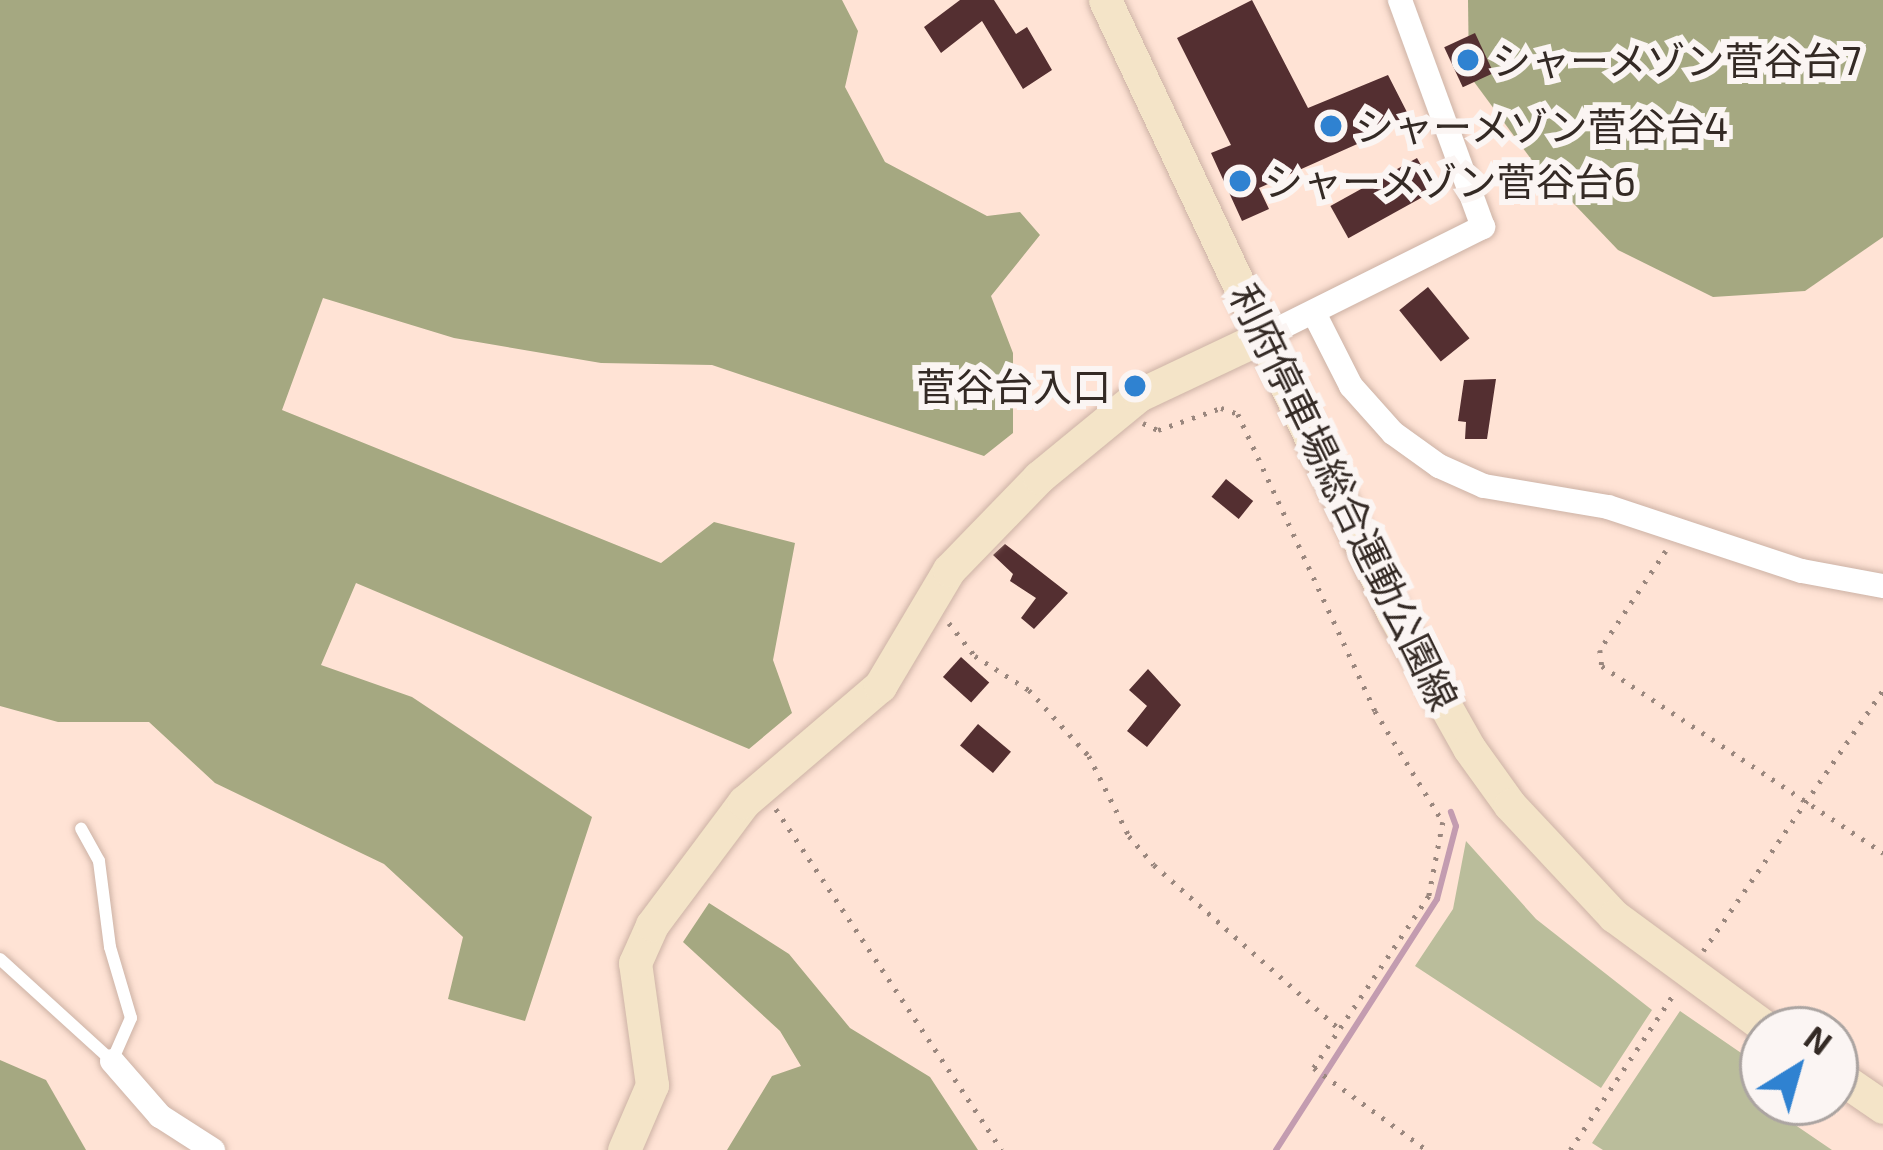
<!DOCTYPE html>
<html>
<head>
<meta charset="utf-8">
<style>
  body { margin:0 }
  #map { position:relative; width:1883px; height:1150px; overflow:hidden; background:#ffe3d5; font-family:"Exo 2","Noto Sans JP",sans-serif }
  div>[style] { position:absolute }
  .green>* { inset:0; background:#babd9b }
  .forest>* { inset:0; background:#a5a881 }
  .stream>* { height:6px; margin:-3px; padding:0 3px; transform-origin:3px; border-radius:3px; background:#c39cb0 }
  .building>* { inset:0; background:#542f31; transform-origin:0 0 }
  .path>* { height:4.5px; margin-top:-2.25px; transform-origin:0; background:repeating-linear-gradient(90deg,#9a877e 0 3px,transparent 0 12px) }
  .roads { filter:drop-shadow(0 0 3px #cdb2a5) drop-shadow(0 0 3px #cdb2a5) }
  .lane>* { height:12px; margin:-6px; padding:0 6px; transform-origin:6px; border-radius:6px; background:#fff }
  .street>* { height:24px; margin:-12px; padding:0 12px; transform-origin:12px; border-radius:12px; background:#fff }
  .secondary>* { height:33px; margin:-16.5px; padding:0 16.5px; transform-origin:16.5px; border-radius:16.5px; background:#f4e4c8 }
  .dots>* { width:33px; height:33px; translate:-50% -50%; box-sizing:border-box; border:6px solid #fbf5f3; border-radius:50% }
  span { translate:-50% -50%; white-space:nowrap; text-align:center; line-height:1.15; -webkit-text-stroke:12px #fbf5f3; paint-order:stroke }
  .poi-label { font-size:39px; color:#342a25 }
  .left { translate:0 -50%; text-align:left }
  .right { translate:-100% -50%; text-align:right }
  .street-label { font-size:39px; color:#342a25 }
  .north { position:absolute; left:1739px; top:1006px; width:120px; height:120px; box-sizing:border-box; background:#fbf5f3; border:3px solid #aba4a1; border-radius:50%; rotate:37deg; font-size:33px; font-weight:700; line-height:48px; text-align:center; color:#342a25 }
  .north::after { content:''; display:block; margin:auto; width:42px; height:54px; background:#2f82d1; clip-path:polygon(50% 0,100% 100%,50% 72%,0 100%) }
</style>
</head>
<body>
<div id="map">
  <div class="green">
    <div style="clip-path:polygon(1466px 841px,1536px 919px,1652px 1010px,1601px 1088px,1415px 966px,1453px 909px)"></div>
    <div style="clip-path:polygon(1680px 1011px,1763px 1068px,1763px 1102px,1779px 1102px,1776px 1112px,1832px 1150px,1603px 1150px,1592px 1143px)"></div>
  </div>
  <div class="forest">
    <div style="clip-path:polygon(0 0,842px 0,858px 31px,845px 87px,885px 162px,987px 216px,1020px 212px,1040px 235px,991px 296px,1013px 353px,1013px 433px,984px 456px,712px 365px,601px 363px,454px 338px,323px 298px,282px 410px,661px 563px,714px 522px,795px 543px,773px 660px,792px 713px,749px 749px,356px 583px,321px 665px,412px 697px,592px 817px,525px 1021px,448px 999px,463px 937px,384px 864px,215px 783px,149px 722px,58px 722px,0 706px)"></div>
    <div style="clip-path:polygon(1468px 0,1883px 0,1883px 237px,1805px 291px,1713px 297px,1618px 250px,1531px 159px,1469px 75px)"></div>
    <div style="clip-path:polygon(709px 903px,789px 954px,850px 1028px,930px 1077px,978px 1150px,727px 1150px,772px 1076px,801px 1066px,780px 1031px,683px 942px)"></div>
    <div style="clip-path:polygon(0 1060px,46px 1080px,86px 1150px,0 1150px)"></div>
  </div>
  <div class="stream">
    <div style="left:1276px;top:1150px;width:298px;rotate:-57.3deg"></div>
    <div style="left:1437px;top:899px;width:75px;rotate:-75.4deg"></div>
    <div style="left:1456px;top:826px;width:15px;rotate:-110deg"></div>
  </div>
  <div class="building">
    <div style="clip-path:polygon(960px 0,994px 0,1016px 34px,1027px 27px,1052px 70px,1023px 89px,982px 21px,941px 53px,924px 27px)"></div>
    <div style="clip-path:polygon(1252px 0,1308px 108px,1388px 75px,1411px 120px,1259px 188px,1269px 209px,1242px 221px,1211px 153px,1231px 145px,1177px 38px)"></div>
    <div style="left:1475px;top:33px;width:44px;height:34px;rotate:65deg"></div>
    <div style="left:1417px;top:158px;width:37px;height:99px;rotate:61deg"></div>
    <div style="left:1428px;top:287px;width:66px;height:37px;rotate:51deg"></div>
    <div style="clip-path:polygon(1496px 379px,1487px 439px,1465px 439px,1466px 422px,1458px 421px,1464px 380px)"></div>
    <div style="left:1226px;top:479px;width:35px;height:23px;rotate:39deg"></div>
    <div style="clip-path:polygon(1005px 544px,1068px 593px,1034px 629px,1021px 618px,1036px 598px,1010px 581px,1013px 574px,993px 555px)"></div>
    <div style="left:961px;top:657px;width:38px;height:27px;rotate:42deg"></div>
    <div style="clip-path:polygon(1148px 669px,1181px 705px,1147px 747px,1127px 731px,1147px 706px,1129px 690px)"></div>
    <div style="left:978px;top:724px;width:43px;height:28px;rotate:40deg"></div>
  </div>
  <div class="path">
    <div style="left:1143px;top:423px;width:17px;rotate:25deg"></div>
    <div style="left:1158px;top:430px;width:67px;rotate:-19.2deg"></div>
    <div style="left:1221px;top:408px;width:18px;rotate:19deg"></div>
    <div style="left:1238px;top:414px;width:327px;rotate:65.2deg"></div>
    <div style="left:1375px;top:711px;width:130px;rotate:58.5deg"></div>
    <div style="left:1443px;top:822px;width:75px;rotate:100.7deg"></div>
    <div style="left:1429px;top:896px;width:207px;rotate:123.8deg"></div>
    <div style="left:1314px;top:1068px;width:140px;rotate:36deg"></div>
    <div style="left:1666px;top:551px;width:119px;rotate:123.7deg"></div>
    <div style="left:1600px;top:650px;width:16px;rotate:83deg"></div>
    <div style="left:1602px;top:666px;width:338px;rotate:33.6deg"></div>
    <div style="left:949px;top:623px;width:42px;rotate:51.8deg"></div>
    <div style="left:975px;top:656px;width:64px;rotate:32.2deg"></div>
    <div style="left:1029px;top:690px;width:89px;rotate:47.7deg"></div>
    <div style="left:1089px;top:756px;width:89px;rotate:63.4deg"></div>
    <div style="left:1129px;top:836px;width:38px;rotate:49deg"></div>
    <div style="left:1154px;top:865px;width:246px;rotate:41.5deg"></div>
    <div style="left:776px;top:809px;width:409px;rotate:56.5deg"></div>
    <div style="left:1703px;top:951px;width:317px;rotate:-55.4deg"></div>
    <div style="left:1570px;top:1150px;width:186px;rotate:-56.4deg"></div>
  </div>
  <div class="roads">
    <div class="lane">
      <div style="left:0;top:959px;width:151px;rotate:42.3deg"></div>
      <div style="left:112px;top:1061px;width:47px;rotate:-66.2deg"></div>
      <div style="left:131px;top:1018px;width:74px;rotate:-106.5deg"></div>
      <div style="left:110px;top:947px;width:87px;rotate:-97.3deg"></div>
      <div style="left:99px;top:861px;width:37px;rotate:-119deg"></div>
    </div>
    <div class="street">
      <div style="left:1314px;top:313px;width:82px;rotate:63.1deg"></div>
      <div style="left:1351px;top:386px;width:63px;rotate:48.2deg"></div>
      <div style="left:1393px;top:433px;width:57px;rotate:35.7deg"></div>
      <div style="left:1439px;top:466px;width:49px;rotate:24deg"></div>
      <div style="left:1484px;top:486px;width:126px;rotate:9.6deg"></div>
      <div style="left:1608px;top:507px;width:204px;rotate:18.3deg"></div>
      <div style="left:1802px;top:571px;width:82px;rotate:10.5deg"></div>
      <div style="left:1264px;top:336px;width:245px;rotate:-26.5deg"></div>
      <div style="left:1483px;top:227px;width:242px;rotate:-110.1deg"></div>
      <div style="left:112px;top:1061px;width:73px;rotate:48.9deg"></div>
      <div style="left:160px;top:1116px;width:63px;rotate:32.7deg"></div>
    </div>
    <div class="secondary">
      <div style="left:1105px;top:0;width:677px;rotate:64.83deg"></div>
      <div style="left:1393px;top:613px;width:155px;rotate:60.6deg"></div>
      <div style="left:1469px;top:748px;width:70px;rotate:54.3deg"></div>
      <div style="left:1510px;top:805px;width:152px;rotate:46.9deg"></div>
      <div style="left:1614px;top:916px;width:192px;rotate:36.3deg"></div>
      <div style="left:1835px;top:1074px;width:58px;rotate:34.5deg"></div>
      <div style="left:624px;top:1150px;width:71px;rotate:-66.7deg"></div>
      <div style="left:652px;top:1085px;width:123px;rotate:-97.9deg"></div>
      <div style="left:635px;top:963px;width:42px;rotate:-65.9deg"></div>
      <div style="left:652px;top:925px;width:154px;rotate:-53.2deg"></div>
      <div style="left:744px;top:802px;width:179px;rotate:-40.5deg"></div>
      <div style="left:880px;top:686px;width:135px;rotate:-59.3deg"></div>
      <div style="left:949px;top:570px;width:129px;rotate:-45.9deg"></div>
      <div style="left:1039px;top:477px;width:129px;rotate:-39.4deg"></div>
      <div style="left:1139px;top:395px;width:138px;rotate:-25.3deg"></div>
    </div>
  </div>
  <div class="dots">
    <div style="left:1468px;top:60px;background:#2f82d1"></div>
    <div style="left:1331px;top:126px;background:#2f82d1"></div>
    <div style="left:1240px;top:181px;background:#2f82d1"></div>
    <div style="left:1135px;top:386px;background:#2f82d1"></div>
  </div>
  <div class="poi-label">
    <span class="left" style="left:1492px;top:60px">シャーメゾン菅谷台7</span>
    <span class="left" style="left:1355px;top:126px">シャーメゾン菅谷台4</span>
    <span class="left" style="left:1264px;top:181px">シャーメゾン菅谷台6</span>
    <span class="right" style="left:1111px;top:386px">菅谷台入口</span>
  </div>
  <div class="street-label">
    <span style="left:1344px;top:497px;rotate:64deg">利府停車場総合運動公園線</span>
  </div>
  <div class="north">N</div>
</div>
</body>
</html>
